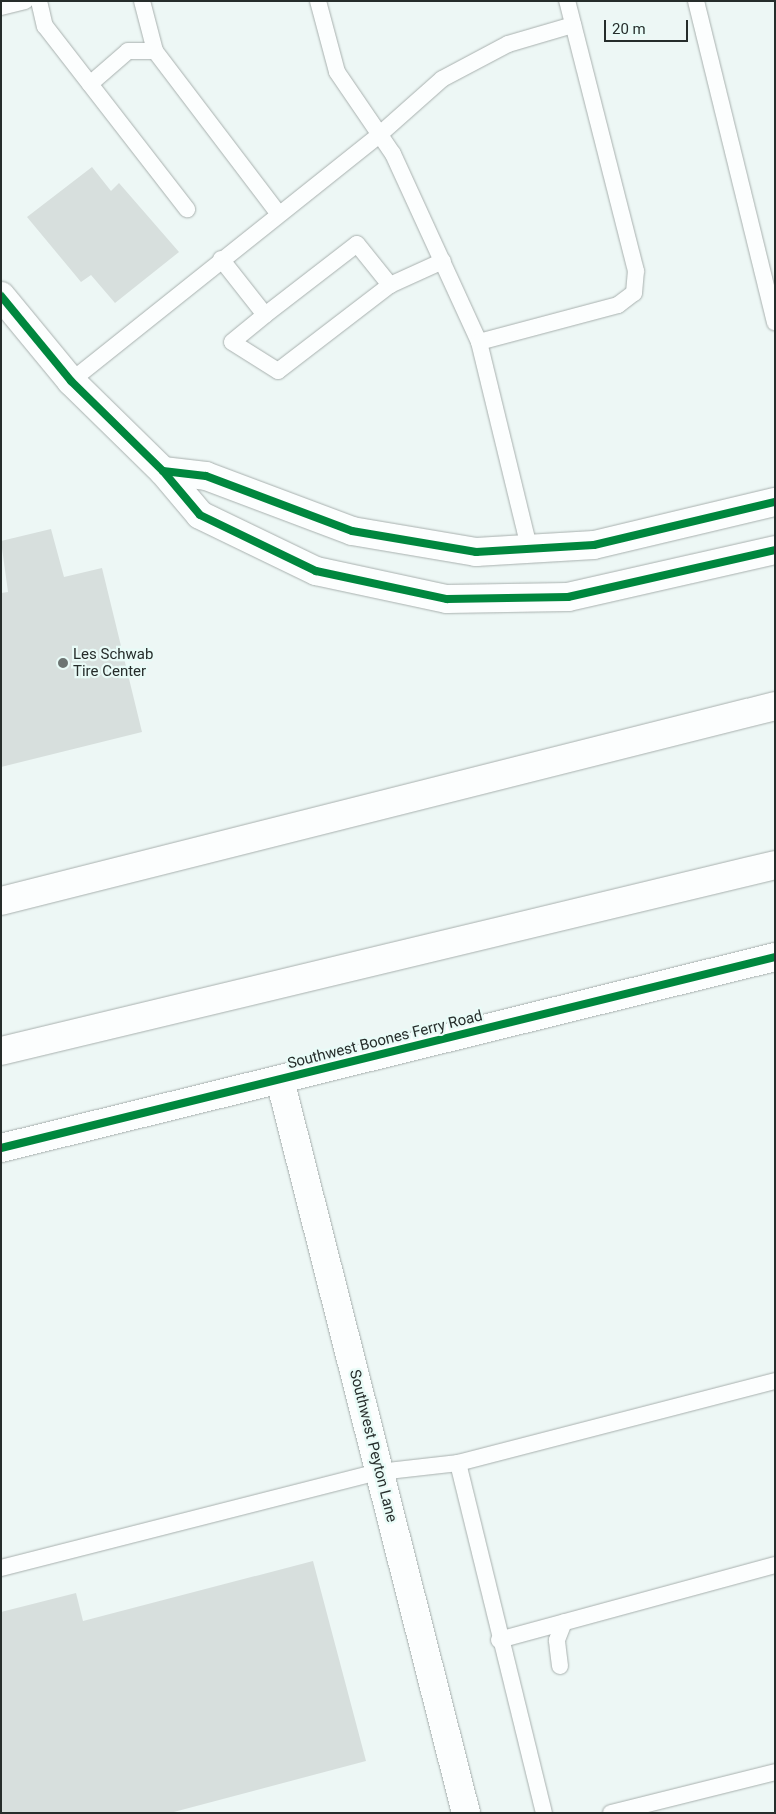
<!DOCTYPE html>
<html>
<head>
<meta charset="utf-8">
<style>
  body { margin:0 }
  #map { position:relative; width:776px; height:1814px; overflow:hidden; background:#edf7f5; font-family:Roboto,sans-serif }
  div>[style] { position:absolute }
  .building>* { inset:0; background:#d7dfdd }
  .roads { filter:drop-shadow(0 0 1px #a8b0ae) drop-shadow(0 0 1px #a8b0ae) }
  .lane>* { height:16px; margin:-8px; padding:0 8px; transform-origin:8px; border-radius:8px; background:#fcfefe }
  .street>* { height:28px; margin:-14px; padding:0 14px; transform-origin:14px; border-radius:14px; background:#fcfefe }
  .secondary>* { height:28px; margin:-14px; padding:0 14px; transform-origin:14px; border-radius:14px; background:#fcfefe }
  .highway>* { height:28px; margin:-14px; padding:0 14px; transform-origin:14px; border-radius:14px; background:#fcfefe }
  .cycleway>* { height:8px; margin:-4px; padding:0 4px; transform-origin:4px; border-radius:4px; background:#00873e }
  .dots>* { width:14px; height:14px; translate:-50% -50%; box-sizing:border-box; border:2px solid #e9fbf7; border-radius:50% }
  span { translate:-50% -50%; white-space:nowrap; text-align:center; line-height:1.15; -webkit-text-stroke:4.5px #e9fbf7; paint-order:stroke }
  .poi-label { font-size:15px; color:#262d2b }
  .left { translate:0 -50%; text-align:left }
  .street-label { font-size:15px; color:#262d2b }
  .frame { position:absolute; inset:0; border:2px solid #262d2b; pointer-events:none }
  .scale { position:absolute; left:604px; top:20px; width:84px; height:22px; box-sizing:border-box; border:2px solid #262d2b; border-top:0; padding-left:6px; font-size:15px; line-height:18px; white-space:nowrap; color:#262d2b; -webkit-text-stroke:4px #e9fbf7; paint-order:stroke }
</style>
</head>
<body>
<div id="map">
  <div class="building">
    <div style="clip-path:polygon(92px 167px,111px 191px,119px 183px,179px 252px,115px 303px,91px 275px,81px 282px,27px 217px)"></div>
    <div style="clip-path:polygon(51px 529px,64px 577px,102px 568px,142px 732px,1px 767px,1px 593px,8px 592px,1px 541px)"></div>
    <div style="clip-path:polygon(313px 1561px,366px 1761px,170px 1813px,1px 1813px,1px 1612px,76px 1593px,83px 1621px)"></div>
  </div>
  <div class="roads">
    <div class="lane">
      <div style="left:39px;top:1px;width:26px;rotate:77deg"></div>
      <div style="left:45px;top:26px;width:232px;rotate:52.2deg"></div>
      <div style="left:142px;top:1px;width:52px;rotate:75.4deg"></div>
      <div style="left:155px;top:51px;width:203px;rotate:52.8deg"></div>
      <div style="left:318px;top:1px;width:73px;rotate:75deg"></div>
      <div style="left:337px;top:72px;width:99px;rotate:55.7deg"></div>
      <div style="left:393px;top:154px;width:207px;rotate:65.4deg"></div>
      <div style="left:479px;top:342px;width:215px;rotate:76.3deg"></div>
      <div style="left:696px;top:1px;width:331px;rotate:76.2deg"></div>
      <div style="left:1px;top:7px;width:25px;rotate:-14deg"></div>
      <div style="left:90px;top:84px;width:50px;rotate:-41deg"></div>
      <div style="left:128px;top:51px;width:27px"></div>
      <div style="left:221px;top:259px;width:71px;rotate:51.8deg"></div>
      <div style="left:265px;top:315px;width:116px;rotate:-37.7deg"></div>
      <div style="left:357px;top:244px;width:53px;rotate:51.2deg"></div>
      <div style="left:390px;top:285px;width:141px;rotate:142.5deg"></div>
      <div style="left:278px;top:371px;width:54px;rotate:-147.8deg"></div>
      <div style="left:232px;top:342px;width:43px;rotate:-39.3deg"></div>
      <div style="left:390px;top:285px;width:58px;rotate:-24.4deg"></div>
      <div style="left:479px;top:342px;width:144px;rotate:-14.9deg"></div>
      <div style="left:618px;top:305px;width:20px;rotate:-37deg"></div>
      <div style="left:634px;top:293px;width:22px;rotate:-85deg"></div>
      <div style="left:636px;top:271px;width:279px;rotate:-104.3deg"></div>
      <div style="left:71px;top:381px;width:394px;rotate:-38.6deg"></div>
      <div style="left:379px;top:135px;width:84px;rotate:-41.6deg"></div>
      <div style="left:442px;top:79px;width:75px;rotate:-27.9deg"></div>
      <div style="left:508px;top:44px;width:68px;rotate:-16.3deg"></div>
      <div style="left:458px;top:1463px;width:360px;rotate:76.2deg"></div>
      <div style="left:1px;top:1568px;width:390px;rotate:-14.3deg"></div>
      <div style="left:379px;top:1472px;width:80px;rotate:-6.5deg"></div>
      <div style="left:458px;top:1463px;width:327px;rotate:-14.5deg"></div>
      <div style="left:499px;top:1640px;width:286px;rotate:-15.2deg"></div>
      <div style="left:560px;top:1666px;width:26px;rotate:-97deg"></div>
      <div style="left:557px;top:1640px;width:19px;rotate:-69deg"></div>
      <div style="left:611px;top:1813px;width:169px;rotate:-14deg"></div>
    </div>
    <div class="street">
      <div style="left:280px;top:1080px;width:756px;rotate:75.76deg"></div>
    </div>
    <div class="secondary">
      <div style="left:1px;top:296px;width:110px;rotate:50.5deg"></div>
      <div style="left:71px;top:381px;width:129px;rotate:44.4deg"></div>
      <div style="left:163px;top:471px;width:57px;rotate:49.9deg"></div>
      <div style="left:200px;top:515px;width:129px;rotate:25.8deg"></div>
      <div style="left:316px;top:571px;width:134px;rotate:12.1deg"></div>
      <div style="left:447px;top:599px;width:121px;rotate:-0.9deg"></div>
      <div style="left:568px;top:597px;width:212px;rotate:-12.8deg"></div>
      <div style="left:163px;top:471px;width:43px;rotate:6.6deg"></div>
      <div style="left:206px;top:476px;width:156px;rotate:20.6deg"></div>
      <div style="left:352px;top:531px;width:126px;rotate:9.6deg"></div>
      <div style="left:476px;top:552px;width:118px;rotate:-3.4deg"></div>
      <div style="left:594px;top:545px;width:186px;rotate:-13.4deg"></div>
      <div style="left:1px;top:1148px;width:797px;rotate:-13.86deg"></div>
    </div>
    <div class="highway">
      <div style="left:1px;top:901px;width:798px;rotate:-14.14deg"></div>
      <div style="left:1px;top:1051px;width:796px;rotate:-13.51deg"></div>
    </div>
  </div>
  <div class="cycleway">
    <div style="left:1px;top:296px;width:110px;rotate:50.5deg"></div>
    <div style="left:71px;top:381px;width:129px;rotate:44.4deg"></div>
    <div style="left:163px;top:471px;width:57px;rotate:49.9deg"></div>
    <div style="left:200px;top:515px;width:129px;rotate:25.8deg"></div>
    <div style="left:316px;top:571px;width:134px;rotate:12.1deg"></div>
    <div style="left:447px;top:599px;width:121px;rotate:-0.9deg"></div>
    <div style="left:568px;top:597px;width:212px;rotate:-12.8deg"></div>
    <div style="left:163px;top:471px;width:43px;rotate:6.6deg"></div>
    <div style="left:206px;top:476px;width:156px;rotate:20.6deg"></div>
    <div style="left:352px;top:531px;width:126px;rotate:9.6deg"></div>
    <div style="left:476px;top:552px;width:118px;rotate:-3.4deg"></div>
    <div style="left:594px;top:545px;width:186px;rotate:-13.4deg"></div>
    <div style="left:1px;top:1148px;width:797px;rotate:-13.86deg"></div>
  </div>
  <div class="dots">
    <div style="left:63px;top:663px;background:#6c7472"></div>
  </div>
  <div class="poi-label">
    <span class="left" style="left:73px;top:663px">Les Schwab<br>Tire Center</span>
  </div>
  <div class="street-label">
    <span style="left:385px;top:1040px;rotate:-14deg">Southwest Boones Ferry Road</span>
    <span style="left:373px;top:1446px;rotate:76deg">Southwest Peyton Lane</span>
  </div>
  <div class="frame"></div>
  <div class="scale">20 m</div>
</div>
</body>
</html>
